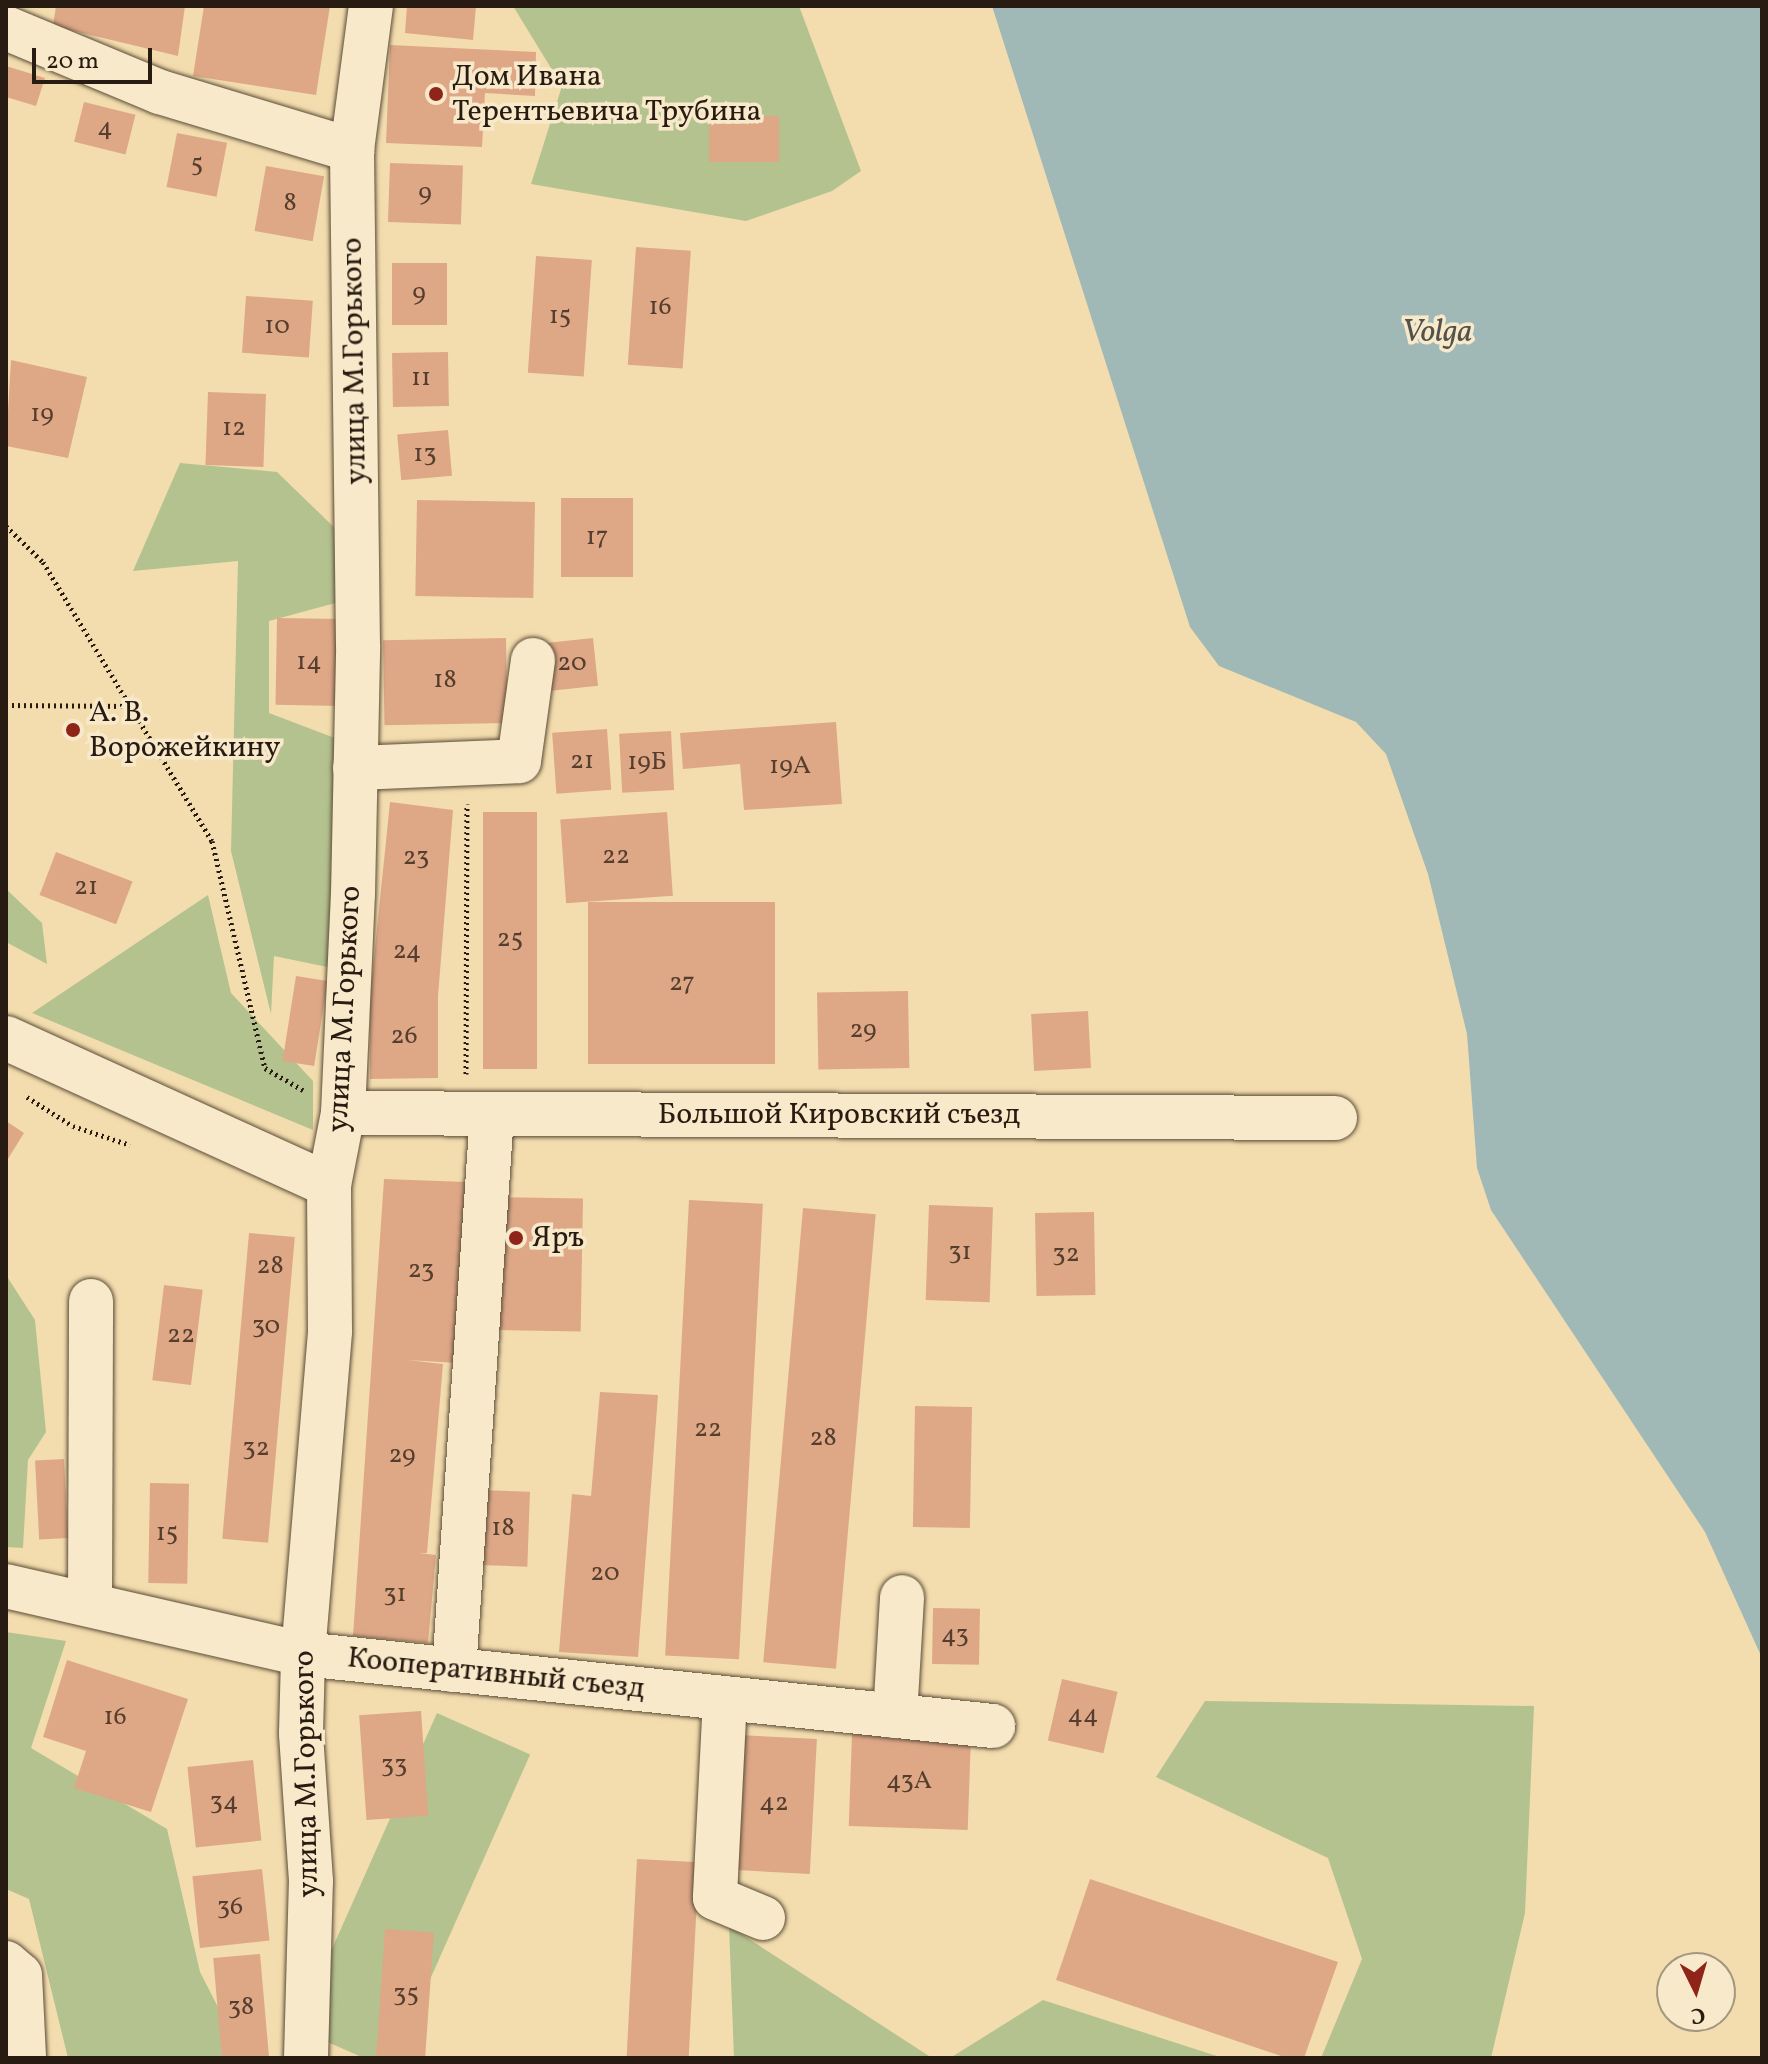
<!DOCTYPE html>
<html>
<head>
<meta charset="utf-8">
<style>
  body { margin:0 }
  #map { position:relative; width:1768px; height:2064px; overflow:hidden; background:#f3ddae; font-family:Vollkorn,serif }
  div>[style] { position:absolute }
  .green>* { inset:0; background:#b4c28f; transform-origin:0 0 }
  .water>* { inset:0; background:#a1b9b6 }
  .building>* { inset:0; background:#dea887; transform-origin:0 0 }
  .path>* { height:5px; margin-top:-2.5px; transform-origin:0; background:repeating-linear-gradient(90deg,#281b11 0 2px,transparent 0 6px) }
  .roads { filter:drop-shadow(0 0 2px #5b4c38) drop-shadow(0 0 2px #5b4c38) }
  .minor>* { height:44px; margin:-22px; padding:0 22px; transform-origin:22px; border-radius:22px; background:#f7e9ca }
  .dots>* { width:22px; height:22px; translate:-50% -50%; box-sizing:border-box; border:4px solid #f7e9ca; border-radius:50% }
  span { translate:-50% -50%; white-space:nowrap; text-align:center; line-height:1.15; -webkit-text-stroke:7px #f7e9ca; paint-order:stroke }
  .number-label { font-size:26px; color:#563e2e }
  .number-label span { -webkit-text-stroke-width:0 }
  .poi-label { font-size:30px; color:#281b11 }
  .left { translate:0 -50%; text-align:left }
  .street-label { font-size:30px; color:#281b11 }
  .water-label { font-size:32px; color:#52524b; font-style:italic }
  .frame { position:absolute; inset:0; border:8px solid #281b11; pointer-events:none }
  .north { position:absolute; left:1656px; top:1952px; width:80px; height:80px; box-sizing:border-box; background:#f7e9ca; border:2px solid #a49780; border-radius:50%; rotate:175deg; font-size:22px; font-weight:700; line-height:32px; text-align:center; color:#281b11 }
  .north::after { content:''; display:block; margin:auto; width:28px; height:36px; background:#8f2418; clip-path:polygon(50% 0,100% 100%,50% 72%,0 100%) }
  .scale { position:absolute; left:32px; top:48px; width:120px; height:36px; box-sizing:border-box; border:4px solid #281b11; border-top:0; padding-left:10px; font-size:24px; line-height:28px; white-space:nowrap; color:#281b11; -webkit-text-stroke:6px #f7e9ca; paint-order:stroke }
</style>
</head>
<body>
<div id="map">
  <div class="green">
    <div style="clip-path:polygon(513px 6px,799px 6px,861px 171px,832px 191px,746px 221px,531px 184px,562px 86px)"></div>
    <div style="clip-path:polygon(180px 463px,277px 472px,341px 534px,339px 602px,269px 621px,269px 713px,340px 740px,337px 969px,274px 956px,271px 1014px,231px 851px,238px 561px,133px 571px)"></div>
    <div style="clip-path:polygon(6px 889px,42px 923px,47px 964px,6px 942px)"></div>
    <div style="clip-path:polygon(208px 895px,231px 993px,313px 1081px,313px 1130px,32px 1013px)"></div>
    <div style="clip-path:polygon(6px 1275px,35px 1320px,46px 1432px,28px 1460px,23px 1548px,6px 1547px)"></div>
    <div style="clip-path:polygon(6px 1632px,66px 1641px,31px 1748px,167px 1829px,200px 1972px,244px 2058px,68px 2058px,29px 1899px,6px 1889px)"></div>
    <div style="clip-path:polygon(1205px 1701px,1534px 1706px,1525px 1913px,1491px 2058px,1321px 2058px,1362px 1959px,1328px 1858px,1156px 1777px)"></div>
    <div style="left:437px;top:1713px;width:102px;height:345px;rotate:24deg"></div>
    <div style="clip-path:polygon(729px 1926px,932px 2058px,734px 2058px)"></div>
    <div style="clip-path:polygon(1043px 2000px,1223px 2058px,950px 2058px)"></div>
  </div>
  <div class="water">
    <div style="clip-path:polygon(992px 6px,1762px 6px,1762px 1658px,1705px 1532px,1491px 1210px,1477px 1168px,1467px 1034px,1428px 874px,1386px 754px,1356px 722px,1219px 666px,1190px 627px)"></div>
  </div>
  <div class="building">
    <div style="clip-path:polygon(56px 6px,185px 6px,178px 56px,53px 26px)"></div>
    <div style="clip-path:polygon(204px 6px,330px 6px,316px 95px,193px 76px)"></div>
    <div style="clip-path:polygon(407px 6px,476px 6px,473px 40px,405px 33px)"></div>
    <div style="clip-path:polygon(390px 45px,536px 52px,535px 96px,485px 93px,482px 147px,386px 143px)"></div>
    <div style="clip-path:polygon(6px 66px,45px 78px,36px 106px,6px 97px)"></div>
    <div style="left:84px;top:102px;width:53px;height:41px;rotate:14deg"></div>
    <div style="left:709px;top:116px;width:70px;height:46px"></div>
    <div style="left:177px;top:133px;width:51px;height:55px;rotate:11deg"></div>
    <div style="left:390px;top:163px;width:73px;height:59px;rotate:2deg"></div>
    <div style="left:266px;top:166px;width:59px;height:66px;rotate:10deg"></div>
    <div style="left:636px;top:247px;width:55px;height:118px;rotate:4deg"></div>
    <div style="left:536px;top:256px;width:56px;height:117px;rotate:4deg"></div>
    <div style="left:392px;top:263px;width:55px;height:62px"></div>
    <div style="left:246px;top:296px;width:67px;height:57px;rotate:4deg"></div>
    <div style="left:448px;top:352px;width:54px;height:56px;rotate:89deg"></div>
    <div style="clip-path:polygon(11px 360px,87px 377px,68px 458px,6px 446px)"></div>
    <div style="left:208px;top:392px;width:58px;height:73px;rotate:2deg"></div>
    <div style="left:448px;top:430px;width:46px;height:51px;rotate:85deg"></div>
    <div style="left:561px;top:498px;width:72px;height:79px"></div>
    <div style="left:417px;top:500px;width:118px;height:96px;rotate:1deg"></div>
    <div style="left:341px;top:619px;width:87px;height:64px;rotate:91deg"></div>
    <div style="left:506px;top:638px;width:85px;height:123px;rotate:89deg"></div>
    <div style="left:593px;top:638px;width:48px;height:47px;rotate:84deg"></div>
    <div style="clip-path:polygon(836px 722px,842px 804px,744px 810px,740px 764px,683px 769px,680px 733px)"></div>
    <div style="left:607px;top:729px;width:61px;height:55px;rotate:86deg"></div>
    <div style="left:671px;top:731px;width:59px;height:52px;rotate:87deg"></div>
    <div style="clip-path:polygon(390px 802px,453px 810px,438px 996px,438px 1078px,370px 1079px,370px 997px)"></div>
    <div style="left:483px;top:812px;width:54px;height:257px"></div>
    <div style="left:667px;top:812px;width:84px;height:107px;rotate:86deg"></div>
    <div style="left:56px;top:852px;width:82px;height:46px;rotate:21deg"></div>
    <div style="left:775px;top:902px;width:162px;height:187px;rotate:90deg"></div>
    <div style="left:296px;top:976px;width:32px;height:86px;rotate:9deg"></div>
    <div style="left:908px;top:991px;width:77px;height:91px;rotate:89deg"></div>
    <div style="left:1088px;top:1011px;width:57px;height:57px;rotate:87deg"></div>
    <div style="clip-path:polygon(6px 1121px,24px 1133px,6px 1162px)"></div>
    <div style="clip-path:polygon(384px 1179px,466px 1182px,458px 1363px,407px 1360px,443px 1364px,427px 1553px,419px 1553px,436px 1555px,428px 1643px,353px 1636px)"></div>
    <div style="left:499px;top:1197px;width:84px;height:133px;rotate:1deg"></div>
    <div style="left:689px;top:1200px;width:74px;height:456px;rotate:3deg"></div>
    <div style="left:929px;top:1205px;width:64px;height:95px;rotate:2deg"></div>
    <div style="left:803px;top:1208px;width:73px;height:456px;rotate:5deg"></div>
    <div style="left:1094px;top:1212px;width:83px;height:59px;rotate:89deg"></div>
    <div style="left:249px;top:1233px;width:46px;height:307px;rotate:5deg"></div>
    <div style="left:164px;top:1285px;width:39px;height:96px;rotate:7deg"></div>
    <div style="clip-path:polygon(600px 1392px,658px 1395px,638px 1657px,559px 1652px,572px 1494px,591px 1496px)"></div>
    <div style="left:915px;top:1406px;width:57px;height:121px;rotate:1deg"></div>
    <div style="left:64px;top:1459px;width:79px;height:29px;rotate:87deg"></div>
    <div style="left:150px;top:1483px;width:39px;height:100px;rotate:1deg"></div>
    <div style="left:480px;top:1490px;width:50px;height:75px;rotate:2deg"></div>
    <div style="left:933px;top:1608px;width:47px;height:56px;rotate:1deg"></div>
    <div style="clip-path:polygon(67px 1660px,188px 1699px,151px 1812px,74px 1788px,86px 1751px,43px 1737px)"></div>
    <div style="left:1062px;top:1679px;width:57px;height:63px;rotate:13deg"></div>
    <div style="left:421px;top:1711px;width:105px;height:62px;rotate:86deg"></div>
    <div style="left:852px;top:1733px;width:119px;height:93px;rotate:2deg"></div>
    <div style="left:739px;top:1735px;width:78px;height:135px;rotate:3deg"></div>
    <div style="left:253px;top:1760px;width:81px;height:66px;rotate:84deg"></div>
    <div style="left:637px;top:1859px;width:62px;height:199px;rotate:3deg"></div>
    <div style="left:262px;top:1869px;width:72px;height:70px;rotate:84deg"></div>
    <div style="clip-path:polygon(1090px 1879px,1338px 1962px,1304px 2058px,1287px 2058px,1056px 1980px)"></div>
    <div style="left:385px;top:1929px;width:49px;height:129px;rotate:4deg"></div>
    <div style="left:260px;top:1954px;width:104px;height:47px;rotate:85deg"></div>
  </div>
  <div class="path">
    <div style="left:6px;top:526px;width:52px;rotate:44.2deg"></div>
    <div style="left:43px;top:562px;width:326px;rotate:58.8deg"></div>
    <div style="left:212px;top:841px;width:233px;rotate:76.9deg"></div>
    <div style="left:265px;top:1068px;width:44px;rotate:30.1deg"></div>
    <div style="left:6px;top:705px;width:125px;rotate:0.5deg"></div>
    <div style="left:466px;top:1074px;width:270px;rotate:-89.8deg"></div>
    <div style="left:27px;top:1097px;width:54px;rotate:32.2deg"></div>
    <div style="left:73px;top:1126px;width:60px;rotate:18.4deg"></div>
  </div>
  <div class="roads">
    <div class="minor">
      <div style="left:6px;top:28px;width:167px;rotate:22.6deg"></div>
      <div style="left:160px;top:92px;width:201px;rotate:16.8deg"></div>
      <div style="left:355px;top:768px;width:164px;rotate:-2.4deg"></div>
      <div style="left:519px;top:761px;width:102px;rotate:-82.1deg"></div>
      <div style="left:6px;top:1038px;width:355px;rotate:24.5deg"></div>
      <div style="left:343px;top:1113px;width:992px;rotate:0.29deg"></div>
      <div style="left:6px;top:1586px;width:305px;rotate:12.9deg"></div>
      <div style="left:303px;top:1654px;width:694px;rotate:5.96deg"></div>
      <div style="left:90px;top:1604px;width:303px;rotate:-89.8deg"></div>
      <div style="left:454px;top:1670px;width:557px;rotate:-86.09deg"></div>
      <div style="left:725px;top:1698px;width:200px;rotate:92.9deg"></div>
      <div style="left:715px;top:1898px;width:52px;rotate:22.6deg"></div>
      <div style="left:895px;top:1716px;width:119px;rotate:-86.6deg"></div>
      <div style="left:6px;top:1963px;width:18px;rotate:41deg"></div>
      <div style="left:20px;top:1975px;width:83px;rotate:87.2deg"></div>
      <div style="left:306px;top:2058px;width:177px;rotate:-88.4deg"></div>
      <div style="left:311px;top:1881px;width:148px;rotate:-93.9deg"></div>
      <div style="left:301px;top:1733px;width:79px;rotate:-88.5deg"></div>
      <div style="left:303px;top:1654px;width:324px;rotate:-85.2deg"></div>
      <div style="left:330px;top:1331px;width:146px;rotate:-90.4deg"></div>
      <div style="left:329px;top:1185px;width:73px;rotate:-79deg"></div>
      <div style="left:343px;top:1113px;width:219px;rotate:-87.4deg"></div>
      <div style="left:353px;top:894px;width:249px;rotate:-88.8deg"></div>
      <div style="left:358px;top:645px;width:495px;rotate:-90.7deg"></div>
      <div style="left:352px;top:150px;width:145px;rotate:-82.5deg"></div>
    </div>
  </div>
  <div class="dots">
    <div style="left:436px;top:94px;background:#8f2418"></div>
    <div style="left:73px;top:730px;background:#8f2418"></div>
    <div style="left:516px;top:1238px;background:#8f2418"></div>
  </div>
  <div class="number-label">
    <span style="left:105px;top:129px">4</span>
    <span style="left:197px;top:165px">5</span>
    <span style="left:425px;top:194px">9</span>
    <span style="left:290px;top:204px">8</span>
    <span style="left:419px;top:294px">9</span>
    <span style="left:660px;top:308px">16</span>
    <span style="left:560px;top:317px">15</span>
    <span style="left:277px;top:327px">10</span>
    <span style="left:421px;top:379px">11</span>
    <span style="left:42px;top:415px">19</span>
    <span style="left:234px;top:429px">12</span>
    <span style="left:425px;top:455px">13</span>
    <span style="left:597px;top:538px">17</span>
    <span style="left:309px;top:663px">14</span>
    <span style="left:572px;top:664px">20</span>
    <span style="left:445px;top:681px">18</span>
    <span style="left:582px;top:762px">21</span>
    <span style="left:647px;top:763px">19Б</span>
    <span style="left:790px;top:767px">19А</span>
    <span style="left:616px;top:857px">22</span>
    <span style="left:416px;top:858px">23</span>
    <span style="left:86px;top:888px">21</span>
    <span style="left:510px;top:940px">25</span>
    <span style="left:407px;top:952px">24</span>
    <span style="left:682px;top:984px">27</span>
    <span style="left:863px;top:1031px">29</span>
    <span style="left:404px;top:1037px">26</span>
    <span style="left:960px;top:1253px">31</span>
    <span style="left:1066px;top:1255px">32</span>
    <span style="left:270px;top:1267px">28</span>
    <span style="left:421px;top:1271px">23</span>
    <span style="left:266px;top:1327px">30</span>
    <span style="left:181px;top:1336px">22</span>
    <span style="left:708px;top:1430px">22</span>
    <span style="left:823px;top:1439px">28</span>
    <span style="left:256px;top:1449px">32</span>
    <span style="left:402px;top:1456px">29</span>
    <span style="left:503px;top:1529px">18</span>
    <span style="left:167px;top:1534px">15</span>
    <span style="left:605px;top:1574px">20</span>
    <span style="left:395px;top:1595px">31</span>
    <span style="left:955px;top:1636px">43</span>
    <span style="left:1083px;top:1716px">44</span>
    <span style="left:115px;top:1718px">16</span>
    <span style="left:394px;top:1766px">33</span>
    <span style="left:909px;top:1782px">43А</span>
    <span style="left:224px;top:1803px">34</span>
    <span style="left:774px;top:1804px">42</span>
    <span style="left:230px;top:1908px">36</span>
    <span style="left:406px;top:1995px">35</span>
    <span style="left:241px;top:2008px">38</span>
  </div>
  <div class="poi-label">
    <span class="left" style="left:452px;top:94px">Дом Ивана<br>Терентьевича Трубина</span>
    <span class="left" style="left:89px;top:730px">А. В.<br>Ворожейкину</span>
    <span class="left" style="left:532px;top:1238px">Яръ</span>
  </div>
  <div class="street-label">
    <span style="left:355px;top:361px;rotate:-91deg">улица М.Горького</span>
    <span style="left:345px;top:1009px;rotate:-87deg">улица М.Горького</span>
    <span style="left:839px;top:1115px">Большой Кировский съезд</span>
    <span style="left:496px;top:1674px;rotate:6deg">Кооперативный съезд</span>
    <span style="left:307px;top:1774px;rotate:-91deg">улица М.Горького</span>
  </div>
  <div class="water-label">
    <span style="left:1437px;top:333px">Volga</span>
  </div>
  <div class="frame"></div>
  <div class="north">С</div>
  <div class="scale">20 m</div>
</div>
</body>
</html>
